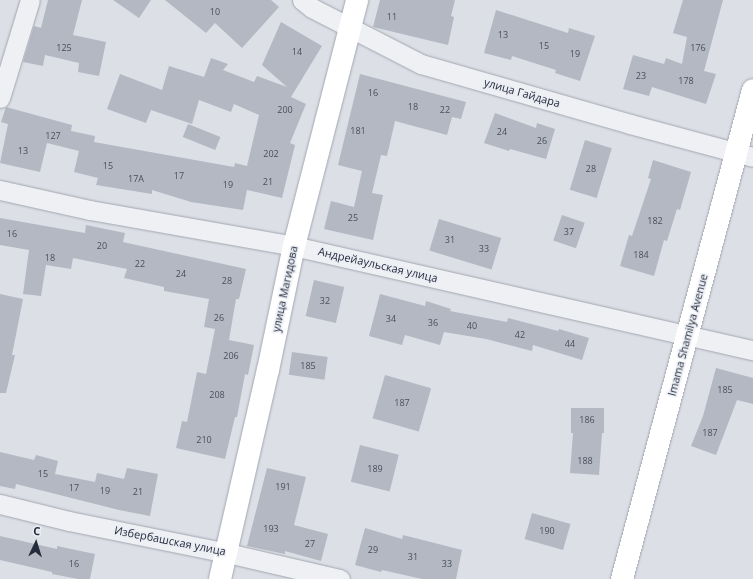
<!DOCTYPE html>
<html>
<head>
<meta charset="utf-8">
<style>
  body { margin:0 }
  #map { position:relative; width:753px; height:579px; overflow:hidden; background:#dcdfe6; font-family:"Open Sans",sans-serif }
  div>[style] { position:absolute }
  .building>* { inset:0; background:#b3b8c2; transform-origin:0 0 }
  .roads { filter:drop-shadow(0 0 1px #a2a6b0) drop-shadow(0 0 1px #a2a6b0) }
  .minor>* { height:19px; margin:-9.5px; padding:0 9.5px; transform-origin:9.5px; border-radius:9.5px; background:#eef0f4 }
  .major>* { height:22px; margin:-11px; padding:0 11px; transform-origin:11px; border-radius:11px; background:#fff }
  span { translate:-50% -50%; white-space:nowrap; text-align:center; line-height:1.15; -webkit-text-stroke:3px #ebeef4; paint-order:stroke }
  .number-label { font-size:9px; color:#494f5e }
  .number-label span { -webkit-text-stroke-width:0 }
  .street-label { font-size:11px; color:#262c3c }
  .north { position:absolute; left:16px; top:523px; width:40px; height:40px; -webkit-text-stroke:3px #ebeef4; paint-order:stroke; rotate:4deg; font-size:11px; font-weight:700; line-height:16px; text-align:center; color:#262c3c }
  .north::after { content:''; display:block; margin:auto; width:14px; height:18px; background:#262c3c; clip-path:polygon(50% 0,100% 100%,50% 72%,0 100%) }
</style>
</head>
<body>
<div id="map">
  <div class="building">
    <div style="clip-path:polygon(48px 0,82px 0,73px 35px,106px 42px,99px 76px,78px 72px,79px 63px,45px 55px,43px 66px,23px 62px,34px 26px,41px 28px)"></div>
    <div style="clip-path:polygon(113px 0,151px 0,139px 18px)"></div>
    <div style="clip-path:polygon(165px 0,271px 0,279px 7px,242px 48px,215px 23px,206px 33px)"></div>
    <div style="clip-path:polygon(380px 0,455px 0,451px 16px,454px 17px,448px 45px,373px 27px)"></div>
    <div style="clip-path:polygon(683px 0,723px 0,704px 71px,716px 74px,706px 104px,652px 87px,649px 96px,623px 89px,633px 55px,664px 64px,666px 58px,682px 64px,687px 37px,673px 33px)"></div>
    <div style="clip-path:polygon(496px 10px,568px 33px,569px 28px,595px 36px,580px 81px,555px 73px,556px 70px,512px 56px,511px 60px,484px 53px)"></div>
    <div style="clip-path:polygon(281px 22px,322px 46px,291px 97px,306px 104px,290px 143px,295px 145px,282px 198px,247px 190px,243px 210px,191px 202px,152px 190px,152px 194px,96px 185px,98px 178px,74px 172px,79px 151px,47px 143px,40px 172px,0 163px,8px 124px,1px 122px,6px 107px,72px 125px,71px 131px,95px 136px,94px 142px,234px 167px,235px 163px,247px 166px,259px 115px,234px 104px,231px 112px,199px 100px,192px 124px,151px 110px,146px 123px,107px 109px,120px 74px,162px 90px,169px 66px,204px 77px,211px 58px,228px 64px,223px 70px,254px 82px,257px 76px,287px 87px,262px 65px)"></div>
    <div style="clip-path:polygon(360px 74px,466px 102px,461px 119px,452px 117px,447px 135px,395px 121px,387px 156px,381px 155px,372px 193px,383px 195px,373px 240px,324px 229px,331px 201px,354px 207px,362px 171px,338px 165px)"></div>
    <div style="clip-path:polygon(495px 113px,536px 128px,537px 123px,555px 129px,546px 159px,510px 149px,509px 151px,484px 143px)"></div>
    <div style="left:188px;top:124px;width:35px;height:14px;rotate:22deg"></div>
    <div style="left:585px;top:140px;width:28px;height:52px;rotate:17deg"></div>
    <div style="clip-path:polygon(653px 160px,691px 172px,680px 210px,677px 209px,667px 241px,664px 240px,654px 276px,620px 266px,629px 235px,632px 236px,651px 179px,648px 178px)"></div>
    <div style="left:562px;top:215px;width:24px;height:27px;rotate:19deg"></div>
    <div style="clip-path:polygon(0 218px,85px 233px,86px 225px,125px 233px,123px 242px,246px 269px,239px 299px,236px 299px,229px 340px,254px 345px,248px 375px,245px 374px,237px 417px,235px 417px,225px 459px,176px 448px,182px 421px,187px 422px,197px 372px,206px 374px,215px 329px,204px 327px,209px 299px,164px 291px,164px 287px,124px 278px,127px 269px,73px 258px,71px 269px,46px 265px,41px 296px,23px 294px,29px 250px,0 245px)"></div>
    <div style="left:439px;top:219px;width:65px;height:33px;rotate:17deg"></div>
    <div style="left:314px;top:280px;width:31px;height:37px;rotate:13deg"></div>
    <div style="clip-path:polygon(0 294px,23px 299px,12px 355px,15px 355px,6px 393px,0 393px)"></div>
    <div style="clip-path:polygon(380px 294px,425px 306px,426px 301px,451px 309px,450px 311px,507px 322px,508px 318px,558px 331px,559px 329px,589px 338px,582px 360px,533px 345px,532px 351px,486px 339px,444px 332px,440px 345px,405px 335px,402px 345px,369px 336px)"></div>
    <div style="left:292px;top:352px;width:36px;height:23px;rotate:8deg"></div>
    <div style="clip-path:polygon(716px 368px,753px 378px,753px 404px,737px 400px,716px 455px,691px 446px,703px 416px)"></div>
    <div style="left:385px;top:375px;width:48px;height:45px;rotate:16deg"></div>
    <div style="clip-path:polygon(571px 408px,604px 408px,604px 433px,602px 433px,599px 475px,570px 473px,573px 433px,571px 433px)"></div>
    <div style="left:360px;top:445px;width:40px;height:38px;rotate:14deg"></div>
    <div style="clip-path:polygon(0 452px,34px 460px,36px 455px,58px 461px,55px 474px,95px 482px,97px 473px,124px 479px,127px 468px,158px 474px,150px 516px,119px 510px,16px 484px,15px 489px,0 486px)"></div>
    <div style="clip-path:polygon(267px 468px,306px 477px,294px 525px,328px 534px,321px 561px,285px 551px,285px 554px,247px 546px)"></div>
    <div style="left:532px;top:513px;width:40px;height:27px;rotate:16deg"></div>
    <div style="clip-path:polygon(365px 528px,402px 539px,403px 535px,462px 550px,456px 579px,422px 579px,382px 570px,381px 572px,355px 565px)"></div>
    <div style="clip-path:polygon(0 536px,57px 549px,57px 546px,95px 554px,90px 579px,78px 579px,52px 574px,52px 572px,0 560px)"></div>
  </div>
  <div class="roads">
    <div class="minor">
      <div style="left:302px;top:0;width:13px;rotate:39deg"></div>
      <div style="left:312px;top:8px;width:123px;rotate:27.2deg"></div>
      <div style="left:421px;top:64px;width:217px;rotate:16deg"></div>
      <div style="left:630px;top:124px;width:127px;rotate:15deg"></div>
      <div style="left:0;top:98px;width:102px;rotate:-73deg"></div>
      <div style="left:0;top:190px;width:92px;rotate:12.5deg"></div>
      <div style="left:90px;top:210px;width:207px;rotate:10deg"></div>
      <div style="left:294px;top:246px;width:471px;rotate:12.8deg"></div>
      <div style="left:0;top:504px;width:71px;rotate:13.8deg"></div>
      <div style="left:69px;top:521px;width:161px;rotate:11.4deg"></div>
      <div style="left:227px;top:553px;width:116px;rotate:13deg"></div>
    </div>
    <div class="major">
      <div style="left:220px;top:579px;width:214px;rotate:-77.1deg"></div>
      <div style="left:268px;top:370px;width:127px;rotate:-78.2deg"></div>
      <div style="left:294px;top:246px;width:254px;rotate:-75.6deg"></div>
      <div style="left:622px;top:579px;width:506px;rotate:-75deg"></div>
    </div>
  </div>
  <div class="number-label">
    <span style="left:215px;top:12px">10</span>
    <span style="left:392px;top:17px">11</span>
    <span style="left:503px;top:35px">13</span>
    <span style="left:544px;top:46px">15</span>
    <span style="left:64px;top:48px">125</span>
    <span style="left:698px;top:48px">176</span>
    <span style="left:297px;top:52px">14</span>
    <span style="left:575px;top:54px">19</span>
    <span style="left:641px;top:76px">23</span>
    <span style="left:686px;top:81px">178</span>
    <span style="left:373px;top:93px">16</span>
    <span style="left:413px;top:107px">18</span>
    <span style="left:285px;top:110px">200</span>
    <span style="left:445px;top:110px">22</span>
    <span style="left:358px;top:131px">181</span>
    <span style="left:502px;top:132px">24</span>
    <span style="left:53px;top:136px">127</span>
    <span style="left:542px;top:141px">26</span>
    <span style="left:23px;top:151px">13</span>
    <span style="left:271px;top:154px">202</span>
    <span style="left:108px;top:166px">15</span>
    <span style="left:591px;top:169px">28</span>
    <span style="left:179px;top:176px">17</span>
    <span style="left:136px;top:179px">17А</span>
    <span style="left:268px;top:182px">21</span>
    <span style="left:228px;top:185px">19</span>
    <span style="left:353px;top:218px">25</span>
    <span style="left:655px;top:221px">182</span>
    <span style="left:569px;top:232px">37</span>
    <span style="left:12px;top:234px">16</span>
    <span style="left:450px;top:240px">31</span>
    <span style="left:102px;top:246px">20</span>
    <span style="left:484px;top:249px">33</span>
    <span style="left:641px;top:255px">184</span>
    <span style="left:50px;top:258px">18</span>
    <span style="left:140px;top:264px">22</span>
    <span style="left:181px;top:274px">24</span>
    <span style="left:227px;top:281px">28</span>
    <span style="left:325px;top:301px">32</span>
    <span style="left:219px;top:318px">26</span>
    <span style="left:391px;top:319px">34</span>
    <span style="left:433px;top:323px">36</span>
    <span style="left:472px;top:326px">40</span>
    <span style="left:520px;top:335px">42</span>
    <span style="left:570px;top:344px">44</span>
    <span style="left:231px;top:356px">206</span>
    <span style="left:308px;top:366px">185</span>
    <span style="left:725px;top:390px">185</span>
    <span style="left:217px;top:395px">208</span>
    <span style="left:402px;top:403px">187</span>
    <span style="left:587px;top:420px">186</span>
    <span style="left:710px;top:433px">187</span>
    <span style="left:204px;top:440px">210</span>
    <span style="left:585px;top:461px">188</span>
    <span style="left:375px;top:469px">189</span>
    <span style="left:43px;top:474px">15</span>
    <span style="left:283px;top:487px">191</span>
    <span style="left:74px;top:488px">17</span>
    <span style="left:105px;top:491px">19</span>
    <span style="left:138px;top:492px">21</span>
    <span style="left:271px;top:529px">193</span>
    <span style="left:547px;top:531px">190</span>
    <span style="left:310px;top:544px">27</span>
    <span style="left:373px;top:550px">29</span>
    <span style="left:413px;top:557px">31</span>
    <span style="left:74px;top:564px">16</span>
    <span style="left:447px;top:564px">33</span>
  </div>
  <div class="street-label">
    <span style="left:522px;top:93px;rotate:16deg">улица Гайдара</span>
    <span style="left:378px;top:265px;rotate:13deg">Андрейаульская улица</span>
    <span style="left:285px;top:289px;rotate:-78deg">улица Магидова</span>
    <span style="left:688px;top:335px;rotate:-75deg">Imama Shamilya Avenue</span>
    <span style="left:170px;top:541px;rotate:11deg">Избербашская улица</span>
  </div>
  <div class="north">С</div>
</div>
</body>
</html>
